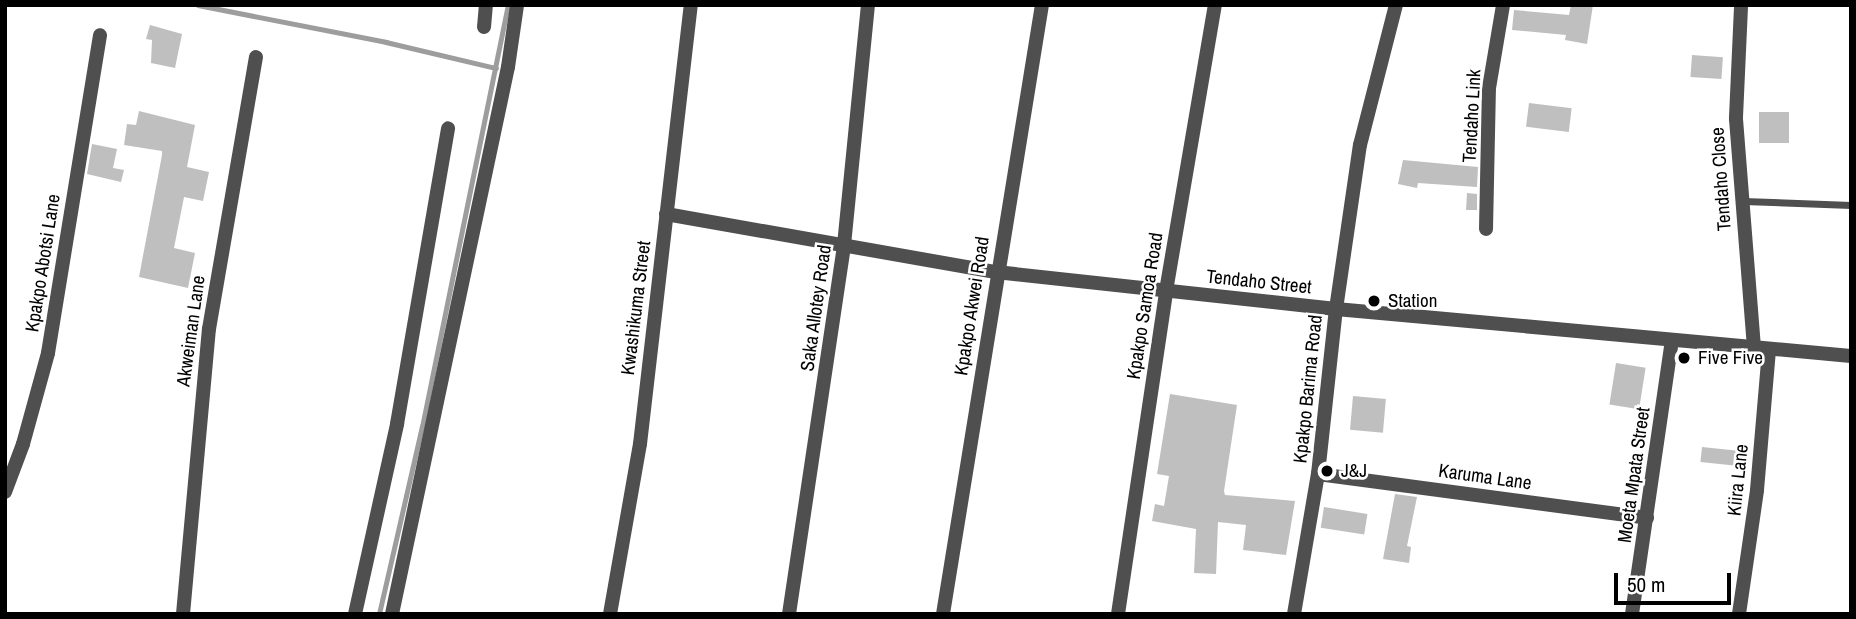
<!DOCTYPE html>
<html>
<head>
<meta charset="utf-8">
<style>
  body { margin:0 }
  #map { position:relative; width:1856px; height:619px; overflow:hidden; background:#fff; font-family:"Archivo Narrow",sans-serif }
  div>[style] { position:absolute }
  .stream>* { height:4.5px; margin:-2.25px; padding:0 2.25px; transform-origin:2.25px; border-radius:2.25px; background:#9d9d9d }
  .building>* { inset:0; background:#bfbfbf; transform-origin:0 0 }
  .service>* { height:7px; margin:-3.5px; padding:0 3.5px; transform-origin:3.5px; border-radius:3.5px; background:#4f4f4f }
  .minor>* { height:14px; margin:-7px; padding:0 7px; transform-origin:7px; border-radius:7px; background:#4f4f4f }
  .dots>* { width:19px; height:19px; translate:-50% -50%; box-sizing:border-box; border:4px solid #fff; border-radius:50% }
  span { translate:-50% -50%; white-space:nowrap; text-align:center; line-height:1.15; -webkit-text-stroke:5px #fff; paint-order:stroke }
  .street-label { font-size:19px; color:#000 }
  .poi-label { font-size:19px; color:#000 }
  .left { translate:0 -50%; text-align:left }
  .frame { position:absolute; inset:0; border:7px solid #000; pointer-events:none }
  .scale { position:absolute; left:1614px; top:573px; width:117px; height:32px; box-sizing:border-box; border:4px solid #000; border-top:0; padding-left:9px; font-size:21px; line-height:24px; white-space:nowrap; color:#000; -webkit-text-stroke:5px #fff; paint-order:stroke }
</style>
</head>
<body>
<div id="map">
  <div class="stream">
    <div style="left:198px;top:5px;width:192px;rotate:11.1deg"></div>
    <div style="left:386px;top:42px;width:113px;rotate:13.3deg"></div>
    <div style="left:379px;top:614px;width:192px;rotate:-77.1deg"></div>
    <div style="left:422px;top:427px;width:431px;rotate:-78.5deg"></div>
  </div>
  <div class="building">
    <div style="clip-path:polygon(1571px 5px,1593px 5px,1587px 44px,1565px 40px,1566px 35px,1512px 30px,1514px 10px,1569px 15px)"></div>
    <div style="clip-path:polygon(150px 25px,182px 34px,175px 68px,151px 63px,152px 40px,146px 39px)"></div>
    <div style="left:1692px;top:55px;width:31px;height:22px;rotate:4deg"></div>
    <div style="left:1529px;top:103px;width:43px;height:24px;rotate:7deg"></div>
    <div style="clip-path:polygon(139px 111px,195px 125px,187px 167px,209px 172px,203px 201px,184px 197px,174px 248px,195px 253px,188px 288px,139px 277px,162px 155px,162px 151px,124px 145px,127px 124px,136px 125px)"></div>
    <div style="left:1759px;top:112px;width:30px;height:31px"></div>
    <div style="clip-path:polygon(92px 144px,117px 149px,113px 168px,124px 170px,121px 182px,87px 174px)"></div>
    <div style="clip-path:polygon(1403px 160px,1478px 167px,1477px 187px,1418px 183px,1417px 188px,1398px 184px)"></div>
    <div style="clip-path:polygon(1467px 193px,1477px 194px,1477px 210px,1466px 210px)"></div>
    <div style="left:1616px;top:363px;width:30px;height:42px;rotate:9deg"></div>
    <div style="clip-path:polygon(1170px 394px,1237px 405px,1224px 491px,1225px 495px,1295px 501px,1286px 555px,1243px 550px,1246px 525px,1218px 522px,1216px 574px,1194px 573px,1196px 529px,1152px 521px,1155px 504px,1164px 506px,1169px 476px,1157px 474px)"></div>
    <div style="left:1353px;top:396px;width:33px;height:34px;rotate:5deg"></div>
    <div style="left:1702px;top:447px;width:41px;height:15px;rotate:6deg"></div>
    <div style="clip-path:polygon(1395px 494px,1417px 497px,1407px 546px,1411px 547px,1409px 563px,1383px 559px)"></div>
    <div style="left:1324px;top:507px;width:44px;height:21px;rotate:9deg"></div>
  </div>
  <div class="service">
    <div style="left:1743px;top:201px;width:108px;rotate:2.1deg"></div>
  </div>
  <div class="minor">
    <div style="left:1741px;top:7px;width:112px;rotate:92.6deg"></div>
    <div style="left:1736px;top:119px;width:229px;rotate:85.5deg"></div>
    <div style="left:484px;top:27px;width:22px;rotate:-85deg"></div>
    <div style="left:666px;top:214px;width:335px;rotate:10deg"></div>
    <div style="left:996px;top:272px;width:342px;rotate:6.2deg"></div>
    <div style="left:1336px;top:309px;width:517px;rotate:5.21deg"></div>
    <div style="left:1486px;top:229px;width:141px;rotate:-88.8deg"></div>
    <div style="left:1489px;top:88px;width:84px;rotate:-80.4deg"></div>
    <div style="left:1318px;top:474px;width:332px;rotate:7.6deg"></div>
    <div style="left:5px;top:492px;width:51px;rotate:-69.4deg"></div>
    <div style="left:23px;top:444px;width:94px;rotate:-74.6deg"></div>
    <div style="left:48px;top:353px;width:322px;rotate:-80.7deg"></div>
    <div style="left:183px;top:614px;width:286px;rotate:-84.8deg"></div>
    <div style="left:209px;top:329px;width:276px;rotate:-80.2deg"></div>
    <div style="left:355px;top:614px;width:195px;rotate:-77.5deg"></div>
    <div style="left:397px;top:424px;width:300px;rotate:-80.2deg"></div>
    <div style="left:392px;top:614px;width:559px;rotate:-78.03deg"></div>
    <div style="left:508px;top:67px;width:63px;rotate:-81.7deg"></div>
    <div style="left:610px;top:614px;width:173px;rotate:-80deg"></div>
    <div style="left:640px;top:444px;width:442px;rotate:-83.4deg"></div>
    <div style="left:789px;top:614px;width:373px;rotate:-81.5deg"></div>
    <div style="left:844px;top:245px;width:241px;rotate:-84.3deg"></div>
    <div style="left:943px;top:614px;width:617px;rotate:-80.77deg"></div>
    <div style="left:1118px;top:614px;width:327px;rotate:-81.5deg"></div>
    <div style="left:1166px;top:291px;width:290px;rotate:-80.3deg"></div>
    <div style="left:1294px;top:614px;width:142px;rotate:-80.3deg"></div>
    <div style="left:1318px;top:474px;width:166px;rotate:-83.8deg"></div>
    <div style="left:1336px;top:309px;width:166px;rotate:-81.7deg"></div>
    <div style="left:1360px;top:145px;width:145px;rotate:-75.6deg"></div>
    <div style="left:1632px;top:614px;width:276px;rotate:-81.7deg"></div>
    <div style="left:1739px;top:614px;width:125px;rotate:-81.7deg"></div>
    <div style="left:1757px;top:490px;width:141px;rotate:-85.1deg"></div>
  </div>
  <div class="dots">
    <div style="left:1374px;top:301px;background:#000"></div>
    <div style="left:1684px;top:358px;background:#000"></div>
    <div style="left:1327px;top:471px;background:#000"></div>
  </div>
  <div class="street-label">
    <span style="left:1472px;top:116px;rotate:-87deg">Tendaho Link</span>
    <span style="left:1721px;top:179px;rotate:-94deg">Tendaho Close</span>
    <span style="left:43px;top:263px;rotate:-81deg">Kpakpo Abotsi Lane</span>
    <span style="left:1259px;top:282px;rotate:6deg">Tendaho Street</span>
    <span style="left:972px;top:306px;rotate:-81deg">Kpakpo Akwei Road</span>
    <span style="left:1145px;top:306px;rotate:-81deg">Kpakpo Samoa Road</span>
    <span style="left:636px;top:308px;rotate:-83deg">Kwashikuma Street</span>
    <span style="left:816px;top:308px;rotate:-82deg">Saka Allotey Road</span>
    <span style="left:191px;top:331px;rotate:-82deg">Akweiman Lane</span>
    <span style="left:1308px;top:389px;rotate:-84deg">Kpakpo Barima Road</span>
    <span style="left:1634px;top:475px;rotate:-82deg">Moeta Mpata Street</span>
    <span style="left:1485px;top:477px;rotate:8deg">Karuma Lane</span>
    <span style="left:1738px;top:480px;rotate:-84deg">Kiira Lane</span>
  </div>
  <div class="poi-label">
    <span class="left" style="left:1388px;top:301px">Station</span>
    <span class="left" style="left:1698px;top:358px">Five Five</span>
    <span class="left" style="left:1341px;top:471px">J&amp;J</span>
  </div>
  <div class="frame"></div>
  <div class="scale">50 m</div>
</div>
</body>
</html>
